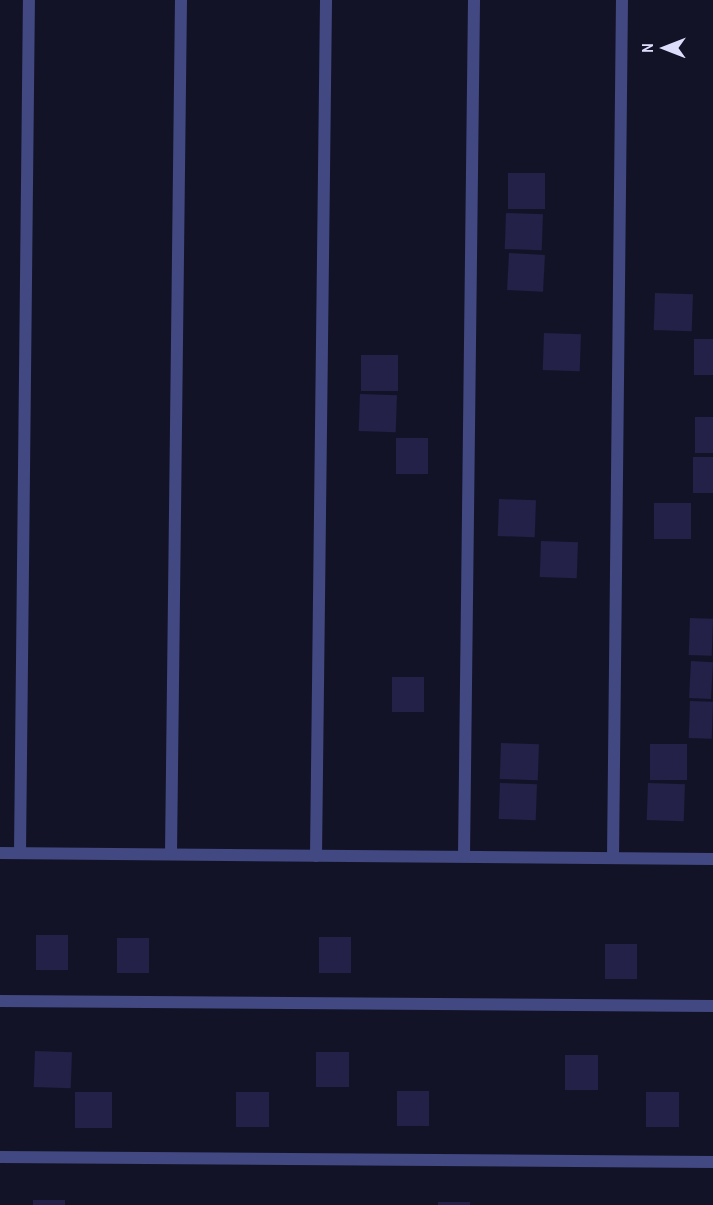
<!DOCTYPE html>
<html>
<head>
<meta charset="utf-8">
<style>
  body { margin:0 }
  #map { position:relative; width:713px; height:1205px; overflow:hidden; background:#131328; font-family:"Archivo Narrow",sans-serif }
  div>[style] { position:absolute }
  .building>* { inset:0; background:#232147; transform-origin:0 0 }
  .street>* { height:12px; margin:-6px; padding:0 6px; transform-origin:6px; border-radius:6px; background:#424982 }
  span { translate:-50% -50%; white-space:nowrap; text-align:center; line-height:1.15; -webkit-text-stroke:4.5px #131328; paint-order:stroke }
  .north { position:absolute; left:635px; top:18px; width:60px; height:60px; -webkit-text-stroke:4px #131328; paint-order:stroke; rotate:270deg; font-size:16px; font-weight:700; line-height:24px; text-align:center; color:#dddefc }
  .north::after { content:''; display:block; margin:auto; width:21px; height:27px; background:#dddefc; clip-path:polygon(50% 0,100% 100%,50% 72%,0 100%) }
</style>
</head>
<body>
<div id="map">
  <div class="building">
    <div style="left:508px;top:173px;width:37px;height:36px"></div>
    <div style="left:506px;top:213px;width:37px;height:36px;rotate:2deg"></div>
    <div style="left:509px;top:253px;width:36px;height:37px;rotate:3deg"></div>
    <div style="left:655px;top:293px;width:38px;height:37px;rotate:2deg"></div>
    <div style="left:544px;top:333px;width:37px;height:37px;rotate:2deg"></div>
    <div style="left:694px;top:339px;width:19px;height:36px"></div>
    <div style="left:361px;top:355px;width:37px;height:36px"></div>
    <div style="left:360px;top:394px;width:37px;height:37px;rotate:2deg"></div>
    <div style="left:695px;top:417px;width:18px;height:36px"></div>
    <div style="left:396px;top:438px;width:32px;height:36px"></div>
    <div style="left:693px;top:457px;width:20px;height:36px"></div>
    <div style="left:499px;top:499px;width:37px;height:37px;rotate:2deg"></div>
    <div style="left:654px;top:503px;width:37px;height:36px"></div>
    <div style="left:541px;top:541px;width:37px;height:36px;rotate:2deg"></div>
    <div style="left:690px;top:618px;width:23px;height:37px;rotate:2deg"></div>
    <div style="left:691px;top:661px;width:22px;height:37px;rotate:3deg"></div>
    <div style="left:392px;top:677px;width:32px;height:35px"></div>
    <div style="left:690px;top:701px;width:23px;height:37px;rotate:2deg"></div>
    <div style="left:501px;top:743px;width:38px;height:36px;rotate:2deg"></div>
    <div style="left:650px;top:744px;width:37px;height:36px"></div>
    <div style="left:500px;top:783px;width:37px;height:36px;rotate:2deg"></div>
    <div style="left:648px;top:783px;width:37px;height:37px;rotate:2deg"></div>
    <div style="left:36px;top:935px;width:32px;height:35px"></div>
    <div style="left:319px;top:937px;width:32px;height:36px"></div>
    <div style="left:117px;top:938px;width:32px;height:35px"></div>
    <div style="left:605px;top:944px;width:32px;height:35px"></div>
    <div style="left:35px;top:1051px;width:37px;height:36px;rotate:2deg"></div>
    <div style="left:316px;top:1052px;width:33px;height:35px"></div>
    <div style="left:565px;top:1055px;width:33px;height:35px"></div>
    <div style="left:397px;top:1091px;width:32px;height:35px"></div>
    <div style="left:75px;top:1092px;width:37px;height:36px"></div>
    <div style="left:236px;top:1092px;width:33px;height:35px"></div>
    <div style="left:646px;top:1092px;width:33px;height:35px"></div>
    <div style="left:33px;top:1200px;width:32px;height:5px"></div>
    <div style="left:438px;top:1202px;width:32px;height:3px"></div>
  </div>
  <div class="street">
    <div style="left:0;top:853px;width:713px;rotate:0.48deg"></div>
    <div style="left:20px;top:853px;width:853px;rotate:-89.4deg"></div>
    <div style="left:171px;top:854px;width:854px;rotate:-89.33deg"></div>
    <div style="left:316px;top:856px;width:856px;rotate:-89.33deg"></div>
    <div style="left:464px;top:856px;width:856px;rotate:-89.33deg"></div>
    <div style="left:613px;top:858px;width:858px;rotate:-89.4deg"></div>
    <div style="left:0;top:1001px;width:713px;rotate:0.4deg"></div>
    <div style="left:0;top:1157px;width:713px;rotate:0.4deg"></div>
  </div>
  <div class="north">N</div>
</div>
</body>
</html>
